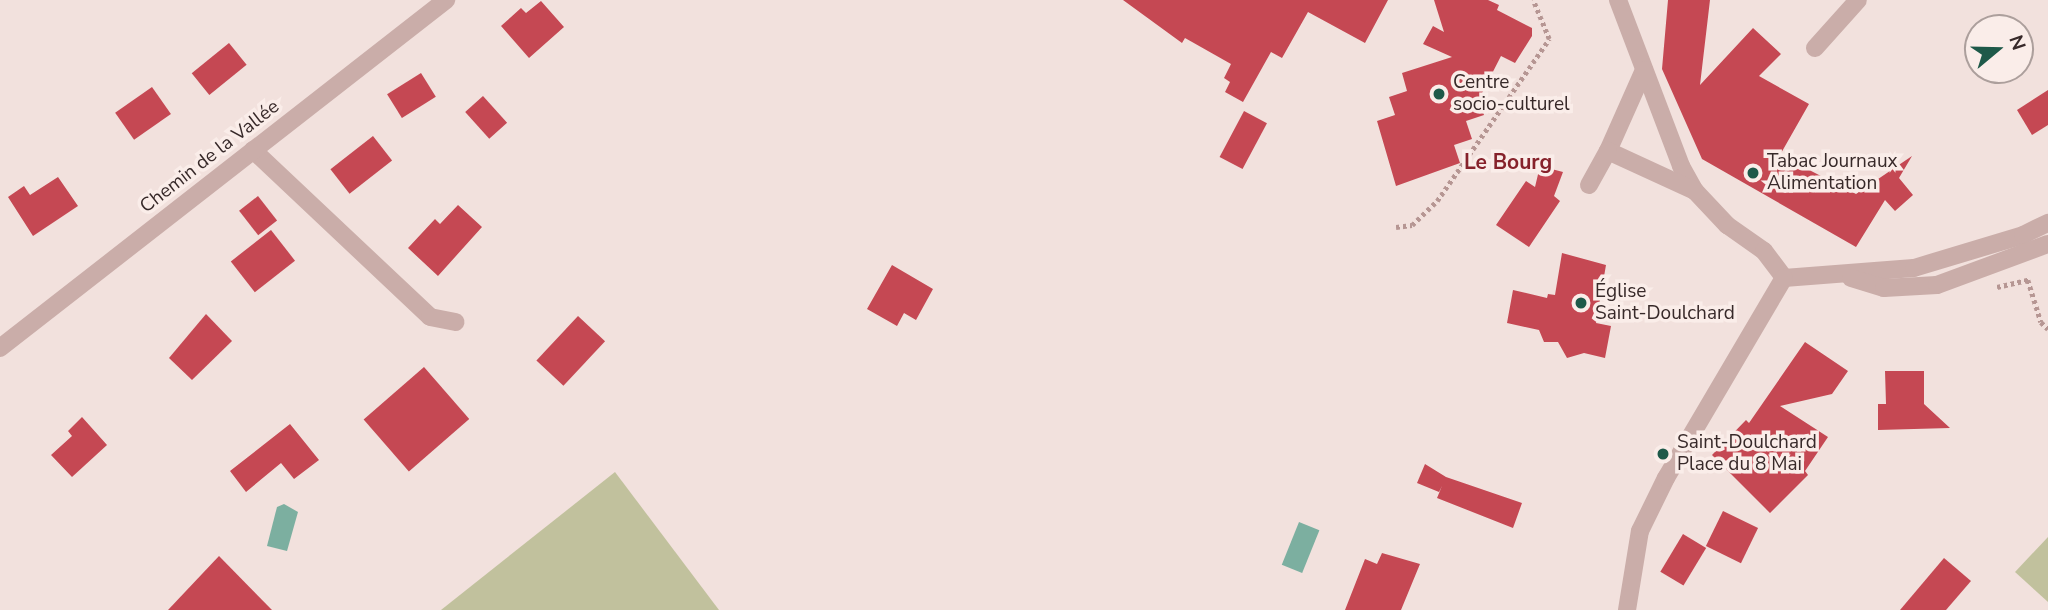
<!DOCTYPE html>
<html>
<head>
<meta charset="utf-8">
<style>
  body { margin:0 }
  #map { position:relative; width:2048px; height:610px; overflow:hidden; background:#f2e1dd; font-family:"Nunito Sans",sans-serif }
  div>[style] { position:absolute }
  .green>* { inset:0; background:#c1c19d }
  .water>* { inset:0; background:#7cafa0; transform-origin:0 0 }
  .building>* { inset:0; background:#c54853; transform-origin:0 0 }
  .path>* { height:4.5px; margin-top:-2.25px; transform-origin:0; background:repeating-linear-gradient(90deg,#b69693 0 3.5px,transparent 0 7px) }
  .minor>* { height:18px; margin:-9px; padding:0 9px; transform-origin:9px; border-radius:9px; background:#caada9 }
  .dots>* { width:19px; height:19px; translate:-50% -50%; box-sizing:border-box; border:4px solid #faede9; border-radius:50% }
  span { translate:-50% -50%; white-space:nowrap; text-align:center; line-height:1.15; -webkit-text-stroke:7px #faede9; paint-order:stroke }
  .poi-label { font-size:19px; color:#372929 }
  .left { translate:0 -50%; text-align:left }
  .street-label { font-size:19px; color:#372929 }
  .neighbourhood-label { font-size:21px; color:#86222b; font-weight:700 }
  .north { position:absolute; left:1964px; top:14px; width:70px; height:70px; box-sizing:border-box; background:#faede9; border:2px solid #ac9f9c; border-radius:50%; rotate:71deg; font-size:19px; font-weight:700; line-height:28px; text-align:center; color:#372929 }
  .north::after { content:''; display:block; margin:auto; width:24px; height:32px; background:#1e5949; clip-path:polygon(50% 0,100% 100%,50% 72%,0 100%) }
</style>
</head>
<body>
<div id="map">
  <div class="green">
    <div style="clip-path:polygon(615px 472px,719px 610px,441px 610px)"></div>
    <div style="clip-path:polygon(2048px 537px,2048px 602px,2015px 572px)"></div>
  </div>
  <div class="water">
    <div style="clip-path:polygon(284px 504px,298px 512px,287px 551px,267px 546px,277px 507px)"></div>
    <div style="left:1299px;top:522px;width:22px;height:46px;rotate:22deg"></div>
  </div>
  <div class="building">
    <div style="clip-path:polygon(1123px 0,1388px 0,1365px 43px,1308px 12px,1282px 58px,1271px 52px,1243px 102px,1225px 92px,1230px 82px,1224px 78px,1231px 64px,1185px 38px,1182px 43px)"></div>
    <div style="clip-path:polygon(1434px 0,1488px 0,1499px 5px,1497px 10px,1532px 28px,1532px 36px,1515px 63px,1501px 56px,1479px 99px,1484px 115px,1466px 121px,1472px 139px,1454px 145px,1460px 163px,1396px 186px,1377px 121px,1395px 115px,1389px 97px,1407px 91px,1402px 73px,1452px 57px,1423px 44px,1433px 26px,1444px 32px)"></div>
    <div style="clip-path:polygon(1668px 0,1710px 0,1700px 85px,1753px 28px,1781px 54px,1759px 76px,1809px 104px,1780px 155px,1856px 194px,1912px 156px,1899px 178px,1913px 195px,1895px 211px,1885px 200px,1856px 247px,1702px 159px,1662px 69px)"></div>
    <div style="clip-path:polygon(541px 1px,564px 27px,529px 58px,501px 26px,521px 8px,526px 13px)"></div>
    <div style="left:229px;top:43px;width:28px;height:48px;rotate:51deg"></div>
    <div style="left:421px;top:73px;width:28px;height:40px;rotate:58deg"></div>
    <div style="left:152px;top:87px;width:33px;height:45px;rotate:55deg"></div>
    <div style="clip-path:polygon(2048px 90px,2048px 125px,2032px 135px,2017px 110px)"></div>
    <div style="left:483px;top:96px;width:36px;height:24px;rotate:48deg"></div>
    <div style="left:1244px;top:111px;width:26px;height:52px;rotate:28deg"></div>
    <div style="left:373px;top:136px;width:31px;height:54px;rotate:52deg"></div>
    <div style="clip-path:polygon(1540px 166px,1563px 172px,1554px 196px,1560px 201px,1529px 247px,1496px 225px,1526px 181px,1535px 187px)"></div>
    <div style="clip-path:polygon(58px 177px,78px 206px,33px 236px,8px 197px,24px 186px,30px 195px)"></div>
    <div style="left:258px;top:196px;width:31px;height:24px;rotate:52deg"></div>
    <div style="clip-path:polygon(458px 205px,482px 227px,438px 276px,408px 248px,435px 219px,440px 224px)"></div>
    <div style="left:271px;top:230px;width:39px;height:51px;rotate:52deg"></div>
    <div style="clip-path:polygon(1562px 253px,1606px 265px,1596px 323px,1611px 326px,1605px 358px,1584px 353px,1567px 358px,1558px 342px,1544px 342px,1539px 330px,1507px 323px,1513px 290px,1547px 298px,1548px 294px,1555px 295px)"></div>
    <div style="clip-path:polygon(892px 265px,933px 289px,916px 320px,904px 313px,897px 326px,867px 309px)"></div>
    <div style="clip-path:polygon(206px 314px,232px 341px,192px 380px,169px 358px)"></div>
    <div style="left:578px;top:316px;width:37px;height:61px;rotate:43deg"></div>
    <div style="clip-path:polygon(1805px 342px,1848px 371px,1832px 394px,1780px 406px,1828px 437px,1805px 471px,1808px 475px,1770px 513px,1712px 455px,1746px 420px,1749px 423px)"></div>
    <div style="left:424px;top:367px;width:69px;height:80px;rotate:49deg"></div>
    <div style="clip-path:polygon(1885px 371px,1924px 371px,1924px 404px,1950px 428px,1878px 430px,1878px 404px,1886px 404px)"></div>
    <div style="clip-path:polygon(82px 417px,107px 445px,72px 477px,51px 455px,72px 436px,68px 431px)"></div>
    <div style="clip-path:polygon(290px 424px,319px 460px,294px 479px,281px 463px,246px 492px,230px 471px)"></div>
    <div style="clip-path:polygon(1425px 464px,1446px 477px,1522px 503px,1513px 528px,1437px 498px,1442px 486px,1439px 492px,1417px 483px)"></div>
    <div style="left:1723px;top:511px;width:39px;height:39px;rotate:26deg"></div>
    <div style="left:1683px;top:534px;width:27px;height:44px;rotate:31deg"></div>
    <div style="clip-path:polygon(1382px 553px,1420px 564px,1401px 610px,1345px 610px,1365px 559px,1377px 564px)"></div>
    <div style="clip-path:polygon(219px 556px,272px 610px,168px 610px)"></div>
    <div style="clip-path:polygon(1944px 558px,1971px 581px,1946px 610px,1900px 610px)"></div>
  </div>
  <div class="path">
    <div style="left:1396px;top:227px;width:16px;rotate:-7deg"></div>
    <div style="left:1412px;top:225px;width:35px;rotate:-44deg"></div>
    <div style="left:1437px;top:201px;width:197px;rotate:-55.3deg"></div>
    <div style="left:1549px;top:39px;width:42px;rotate:-112.3deg"></div>
    <div style="left:1997px;top:287px;width:32px;rotate:-13deg"></div>
    <div style="left:2028px;top:280px;width:44px;rotate:72.8deg"></div>
    <div style="left:2041px;top:322px;width:10px;rotate:45deg"></div>
  </div>
  <div class="minor">
    <div style="left:1618px;top:0;width:178px;rotate:69.2deg"></div>
    <div style="left:1681px;top:166px;width:29px;rotate:61deg"></div>
    <div style="left:1695px;top:191px;width:47px;rotate:46.7deg"></div>
    <div style="left:1727px;top:225px;width:45px;rotate:35.1deg"></div>
    <div style="left:1764px;top:251px;width:34px;rotate:53deg"></div>
    <div style="left:1815px;top:48px;width:64px;rotate:-48.1deg"></div>
    <div style="left:1644px;top:70px;width:89px;rotate:114deg"></div>
    <div style="left:1608px;top:151px;width:96px;rotate:24.7deg"></div>
    <div style="left:253px;top:150px;width:243px;rotate:43.3deg"></div>
    <div style="left:430px;top:317px;width:26px;rotate:11deg"></div>
    <div style="left:1589px;top:185px;width:39px;rotate:-61deg"></div>
    <div style="left:1784px;top:278px;width:130px;rotate:-4.4deg"></div>
    <div style="left:1914px;top:268px;width:114px;rotate:-16.8deg"></div>
    <div style="left:2023px;top:235px;width:28px;rotate:-26deg"></div>
    <div style="left:1851px;top:278px;width:34px;rotate:17deg"></div>
    <div style="left:1884px;top:288px;width:53px;rotate:-3.2deg"></div>
    <div style="left:1937px;top:285px;width:118px;rotate:-20.3deg"></div>
    <div style="left:0;top:348px;width:566px;rotate:-37.96deg"></div>
    <div style="left:1627px;top:610px;width:80px;rotate:-80.7deg"></div>
    <div style="left:1640px;top:531px;width:59px;rotate:-63.9deg"></div>
    <div style="left:1666px;top:478px;width:232px;rotate:-59.5deg"></div>
  </div>
  <div class="dots">
    <div style="left:1439px;top:94px;background:#1e5949"></div>
    <div style="left:1753px;top:173px;background:#1e5949"></div>
    <div style="left:1581px;top:303px;background:#1e5949"></div>
    <div style="left:1663px;top:454px;background:#1e5949"></div>
  </div>
  <div class="poi-label">
    <span class="left" style="left:1453px;top:94px">Centre<br>socio-culturel</span>
    <span class="left" style="left:1767px;top:173px">Tabac Journaux<br>Alimentation</span>
    <span class="left" style="left:1595px;top:303px">Église<br>Saint-Doulchard</span>
    <span class="left" style="left:1677px;top:454px">Saint-Doulchard<br>Place du 8 Mai</span>
  </div>
  <div class="street-label">
    <span style="left:210px;top:157px;rotate:-38deg">Chemin de la Vallée</span>
  </div>
  <div class="neighbourhood-label">
    <span style="left:1508px;top:162px">Le Bourg</span>
  </div>
  <div class="north">N</div>
</div>
</body>
</html>
